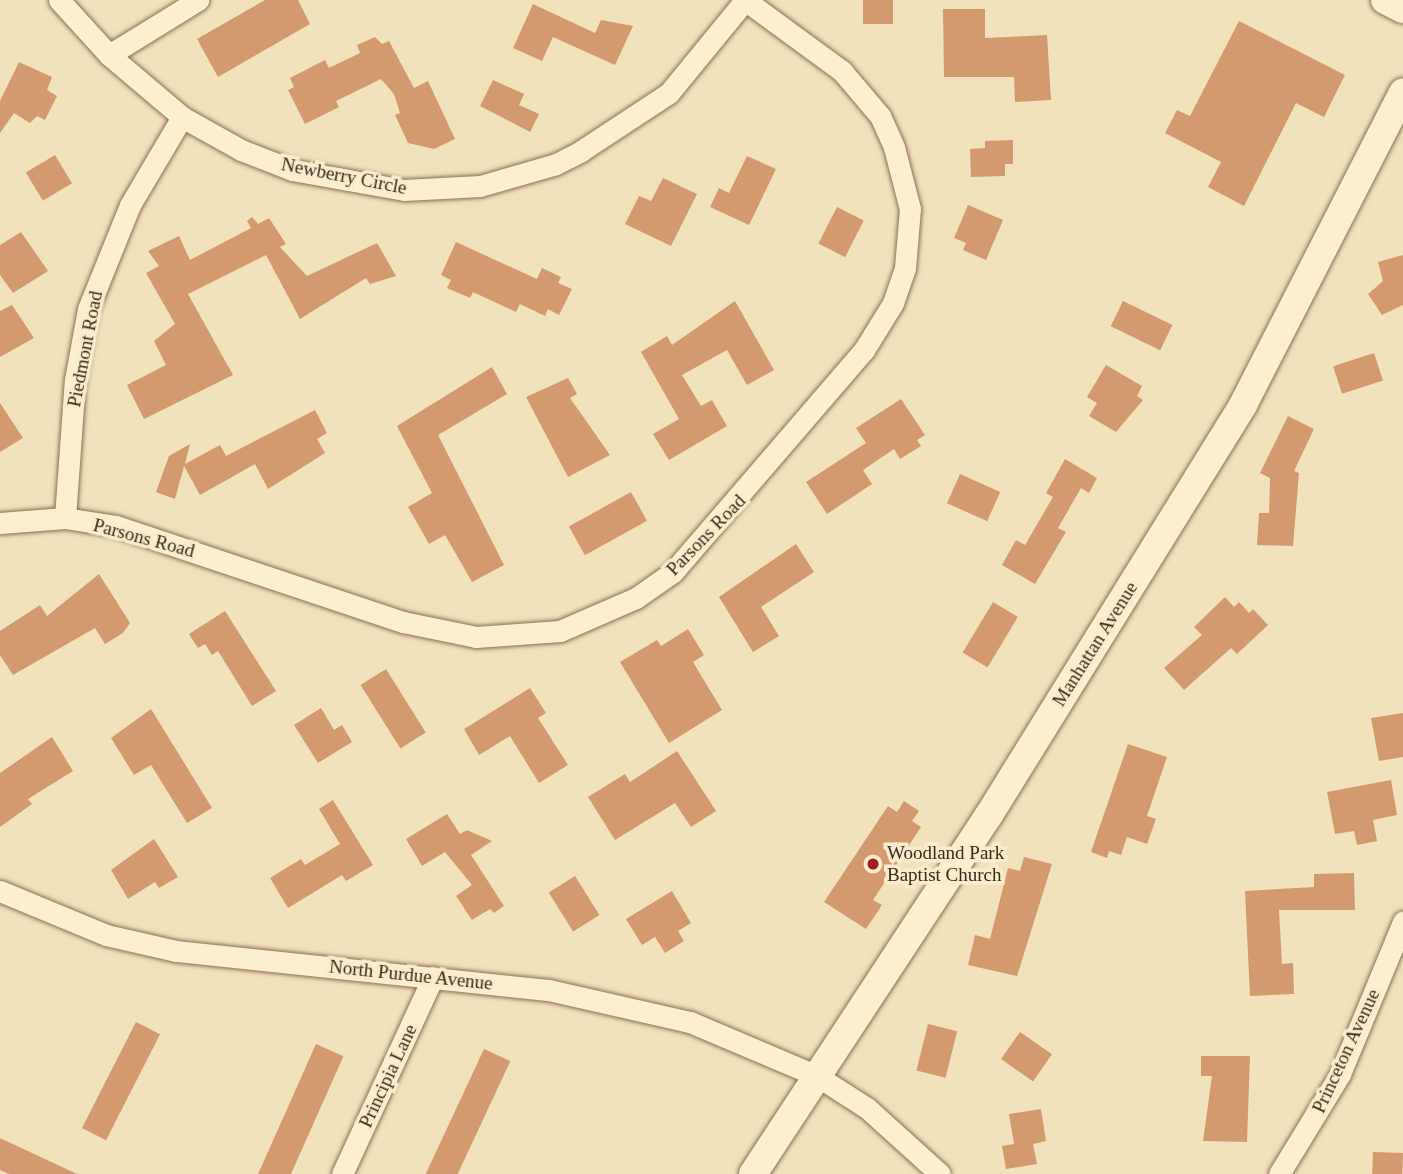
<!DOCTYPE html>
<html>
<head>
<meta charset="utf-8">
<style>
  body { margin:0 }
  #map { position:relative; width:1403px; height:1174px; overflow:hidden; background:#f1e2bc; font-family:Georgia,serif }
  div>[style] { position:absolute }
  .building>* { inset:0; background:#d3996f; transform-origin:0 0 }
  .roads { filter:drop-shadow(0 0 2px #8b7154) drop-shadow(0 0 2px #8b7154) }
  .street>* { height:21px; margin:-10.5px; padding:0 10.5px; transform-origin:10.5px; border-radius:10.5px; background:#fcefd0 }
  .secondary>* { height:28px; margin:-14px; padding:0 14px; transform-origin:14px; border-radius:14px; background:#fcefd0 }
  .dots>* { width:19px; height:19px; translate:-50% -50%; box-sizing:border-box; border:4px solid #f8eccc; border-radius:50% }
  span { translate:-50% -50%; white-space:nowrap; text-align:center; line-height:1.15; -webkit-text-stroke:7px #f8eccc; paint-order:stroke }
  .street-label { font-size:19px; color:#38291a }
  .poi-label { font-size:19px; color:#38291a }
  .left { translate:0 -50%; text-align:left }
</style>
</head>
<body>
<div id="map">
  <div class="building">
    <div style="clip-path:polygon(265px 0,298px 0,310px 24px,218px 77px,197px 39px)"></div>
    <div style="left:863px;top:0;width:30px;height:24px"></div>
    <div style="clip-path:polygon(533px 4px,595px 33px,601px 20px,633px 26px,615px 65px,553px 37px,542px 61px,513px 48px)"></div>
    <div style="clip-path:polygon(943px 9px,985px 9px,985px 38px,1047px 35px,1051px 100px,1015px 102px,1014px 77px,944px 77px)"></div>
    <div style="clip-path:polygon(1239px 21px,1345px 75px,1324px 117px,1296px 103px,1244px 206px,1208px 187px,1221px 162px,1165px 133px,1177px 110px,1190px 116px)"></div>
    <div style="clip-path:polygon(375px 37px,382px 44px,389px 41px,414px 88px,428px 81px,455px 139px,434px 149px,408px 143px,395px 115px,400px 113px,394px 94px,381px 79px,336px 101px,339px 107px,305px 124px,288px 90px,294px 87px,290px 78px,325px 60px,329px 68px,360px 53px,357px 45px)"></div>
    <div style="clip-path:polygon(19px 62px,52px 77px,47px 90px,57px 96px,45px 120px,37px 116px,30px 123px,14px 113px,0 133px,0 101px)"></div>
    <div style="clip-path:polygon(493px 80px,524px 94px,519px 105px,539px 114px,530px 132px,480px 106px)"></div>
    <div style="clip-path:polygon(1013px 140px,1013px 164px,1005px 164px,1005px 176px,971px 177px,970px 149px,985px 148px,985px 141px)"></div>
    <div style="left:55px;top:155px;width:33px;height:34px;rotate:59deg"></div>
    <div style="clip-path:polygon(747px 156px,776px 169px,749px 225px,710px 207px,719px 188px,729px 193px)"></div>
    <div style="clip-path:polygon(663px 178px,697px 194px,671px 246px,625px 224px,639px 196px,651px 201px)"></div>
    <div style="clip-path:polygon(968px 205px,1003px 220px,986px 260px,963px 250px,966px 243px,954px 238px)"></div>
    <div style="left:837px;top:207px;width:30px;height:41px;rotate:27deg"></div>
    <div style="clip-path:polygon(252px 217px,258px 224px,269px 218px,286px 244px,280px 247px,307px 276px,377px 243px,396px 276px,370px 284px,366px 278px,300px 319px,266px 255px,188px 294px,233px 375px,144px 419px,127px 385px,166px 365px,154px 341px,175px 324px,146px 273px,159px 266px,148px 251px,179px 236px,190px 260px,251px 228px,247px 221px)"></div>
    <div style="clip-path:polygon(21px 232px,48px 271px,13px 293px,0 275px,0 245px)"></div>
    <div style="clip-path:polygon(456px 242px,537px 279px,542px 268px,561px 277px,558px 283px,572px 289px,559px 315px,548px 309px,545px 316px,520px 304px,516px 312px,473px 292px,470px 298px,447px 288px,451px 280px,441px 275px)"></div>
    <div style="clip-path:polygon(1403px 255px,1403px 305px,1382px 315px,1368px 294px,1383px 281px,1378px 262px)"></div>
    <div style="clip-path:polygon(735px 301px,774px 370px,747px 385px,727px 350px,682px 375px,701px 406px,712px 400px,727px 426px,669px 460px,653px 434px,679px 419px,641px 352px,667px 336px,672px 345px)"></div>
    <div style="left:1123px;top:301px;width:55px;height:28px;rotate:26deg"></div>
    <div style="clip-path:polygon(12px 305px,34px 338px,0 357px,0 311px)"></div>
    <div style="left:1374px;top:353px;width:29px;height:43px;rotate:72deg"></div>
    <div style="clip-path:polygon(1106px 365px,1142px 386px,1137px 396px,1143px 400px,1116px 432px,1089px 416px,1097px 403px,1087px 397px)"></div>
    <div style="clip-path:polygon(492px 367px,507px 394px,438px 435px,504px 565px,472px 582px,445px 535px,429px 544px,408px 507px,432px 493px,397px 426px)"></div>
    <div style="clip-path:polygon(568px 378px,577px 394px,570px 398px,610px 455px,568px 477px,526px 397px)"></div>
    <div style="clip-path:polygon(901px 399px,925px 435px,917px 440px,921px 446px,900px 459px,894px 449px,863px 470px,872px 484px,827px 514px,806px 482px,866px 443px,856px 428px)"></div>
    <div style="clip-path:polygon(0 403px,23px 438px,0 452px)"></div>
    <div style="clip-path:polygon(315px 410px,327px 433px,317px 439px,325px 453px,268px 489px,255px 464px,200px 495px,184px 466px,175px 499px,156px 492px,169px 456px,190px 444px,185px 464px,220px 445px,226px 456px)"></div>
    <div style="clip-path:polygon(1288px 416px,1314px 429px,1294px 471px,1299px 473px,1293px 546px,1257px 545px,1259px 513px,1269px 513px,1270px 478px,1260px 473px)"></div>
    <div style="clip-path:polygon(1065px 459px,1097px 478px,1089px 493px,1081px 488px,1058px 528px,1066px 532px,1035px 584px,1002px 565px,1016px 540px,1025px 545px,1053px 497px,1046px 493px)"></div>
    <div style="left:960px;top:474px;width:44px;height:32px;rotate:24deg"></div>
    <div style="left:631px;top:492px;width:33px;height:71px;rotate:61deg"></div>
    <div style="clip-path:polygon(796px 544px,814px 572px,761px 607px,779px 636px,753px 652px,719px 597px)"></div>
    <div style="clip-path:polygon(99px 574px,130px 623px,123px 633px,105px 644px,95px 628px,13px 675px,0 655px,0 631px,40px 605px,47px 616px)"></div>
    <div style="clip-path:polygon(1225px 597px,1234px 607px,1239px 602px,1249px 613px,1253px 609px,1268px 625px,1237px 654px,1231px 648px,1184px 690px,1164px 668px,1202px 635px,1194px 627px)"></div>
    <div style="left:993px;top:602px;width:29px;height:59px;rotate:31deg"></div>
    <div style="clip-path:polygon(225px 611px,276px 691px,252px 706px,218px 651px,212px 655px,205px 644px,198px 648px,189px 634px)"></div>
    <div style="clip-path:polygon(688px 629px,704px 655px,693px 662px,722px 710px,669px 743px,620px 662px,657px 640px,661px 646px)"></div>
    <div style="left:386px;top:669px;width:75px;height:30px;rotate:58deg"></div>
    <div style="clip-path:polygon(530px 688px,546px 713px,538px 718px,568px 765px,539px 783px,510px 736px,479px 755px,464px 729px)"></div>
    <div style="clip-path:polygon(321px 708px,334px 730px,342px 725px,352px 742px,318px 763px,294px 725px)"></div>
    <div style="clip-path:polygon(151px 709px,212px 808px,187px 823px,151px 765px,134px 775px,111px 738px)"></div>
    <div style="clip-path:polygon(1403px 713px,1403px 757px,1379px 761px,1371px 718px)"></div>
    <div style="clip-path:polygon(52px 737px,73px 771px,28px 799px,32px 804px,0 827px,0 773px)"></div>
    <div style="clip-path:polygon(1128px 744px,1167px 757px,1147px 816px,1156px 819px,1147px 844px,1127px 837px,1121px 855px,1109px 851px,1107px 858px,1091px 852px)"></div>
    <div style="clip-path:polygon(677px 751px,716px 811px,691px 827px,675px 803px,615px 840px,588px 797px,625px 774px,630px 782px)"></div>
    <div style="clip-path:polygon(1391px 780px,1397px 815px,1373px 820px,1377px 841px,1357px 845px,1354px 831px,1335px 834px,1327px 792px)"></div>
    <div style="clip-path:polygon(333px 800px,373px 865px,346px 881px,342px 875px,288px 908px,270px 878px,301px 859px,305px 865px,340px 844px,319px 809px)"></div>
    <div style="clip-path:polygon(904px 801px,919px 811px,912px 821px,921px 827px,873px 900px,882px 905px,866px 929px,824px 902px,888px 806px,897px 812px)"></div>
    <div style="clip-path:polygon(447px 814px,460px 834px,467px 830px,492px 841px,471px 855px,504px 906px,494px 913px,490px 909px,472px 920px,456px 896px,472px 885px,445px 852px,422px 866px,406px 839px)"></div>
    <div style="clip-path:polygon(154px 839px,178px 877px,159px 888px,155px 882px,128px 899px,111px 870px)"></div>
    <div style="clip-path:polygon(1024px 857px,1052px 864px,1017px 976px,968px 965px,975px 935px,990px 939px,1008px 868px,1020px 871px)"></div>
    <div style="clip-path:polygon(1354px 873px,1355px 910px,1279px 910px,1282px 964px,1293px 963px,1294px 994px,1250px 996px,1245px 891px,1314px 887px,1314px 874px)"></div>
    <div style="left:575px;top:876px;width:46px;height:31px;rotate:58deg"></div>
    <div style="clip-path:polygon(672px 891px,691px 923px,678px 931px,684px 941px,665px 953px,655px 937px,642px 945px,626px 919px)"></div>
    <div style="left:136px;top:1022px;width:27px;height:119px;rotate:27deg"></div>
    <div style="left:928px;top:1024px;width:30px;height:48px;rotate:14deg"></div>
    <div style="left:1020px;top:1032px;width:39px;height:33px;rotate:35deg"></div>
    <div style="left:316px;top:1044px;width:30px;height:143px;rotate:24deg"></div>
    <div style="left:484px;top:1049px;width:29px;height:138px;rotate:25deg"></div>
    <div style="clip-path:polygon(1201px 1056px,1250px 1056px,1247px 1142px,1203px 1141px,1212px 1076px,1201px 1076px)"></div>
    <div style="clip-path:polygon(1041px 1109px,1046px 1141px,1033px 1144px,1037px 1164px,1006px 1169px,1002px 1146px,1014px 1144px,1009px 1114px)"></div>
    <div style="clip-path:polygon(0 1138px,77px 1174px,9px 1174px,0 1170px)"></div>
    <div style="left:1373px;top:1152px;width:30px;height:22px;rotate:2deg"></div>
  </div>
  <div class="roads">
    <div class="street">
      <div style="left:59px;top:0;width:74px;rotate:47.7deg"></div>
      <div style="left:109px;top:55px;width:96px;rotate:40.3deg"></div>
      <div style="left:182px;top:117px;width:68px;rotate:29.2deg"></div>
      <div style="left:241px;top:150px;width:55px;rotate:21.4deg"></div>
      <div style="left:292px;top:170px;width:114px;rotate:10.1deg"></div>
      <div style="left:404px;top:190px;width:76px;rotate:-3deg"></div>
      <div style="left:480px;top:186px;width:79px;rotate:-16.1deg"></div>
      <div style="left:556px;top:164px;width:28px;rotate:-27deg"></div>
      <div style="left:581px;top:151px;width:105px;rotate:-33.4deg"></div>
      <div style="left:669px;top:93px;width:120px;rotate:-50.7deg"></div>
      <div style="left:109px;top:55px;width:105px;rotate:-31.7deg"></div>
      <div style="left:65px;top:518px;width:138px;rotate:-85.9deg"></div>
      <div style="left:75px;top:380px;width:72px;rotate:-79.6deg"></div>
      <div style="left:88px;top:309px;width:112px;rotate:-68deg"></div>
      <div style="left:130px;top:205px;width:102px;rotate:-59.4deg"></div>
      <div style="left:0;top:523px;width:65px;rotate:-4.4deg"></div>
      <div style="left:65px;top:518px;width:52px;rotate:8.9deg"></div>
      <div style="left:116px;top:526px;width:303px;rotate:18.5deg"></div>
      <div style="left:403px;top:622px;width:75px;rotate:11.6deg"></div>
      <div style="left:476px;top:637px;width:84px;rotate:-4.1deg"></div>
      <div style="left:560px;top:631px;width:83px;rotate:-23.5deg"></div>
      <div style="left:636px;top:598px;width:45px;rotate:-35.1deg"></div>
      <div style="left:673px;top:572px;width:293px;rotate:-49.3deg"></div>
      <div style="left:864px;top:350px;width:55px;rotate:-58.3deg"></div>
      <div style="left:893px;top:303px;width:37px;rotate:-71deg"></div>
      <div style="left:905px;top:268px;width:59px;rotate:-85.2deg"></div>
      <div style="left:910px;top:209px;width:64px;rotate:-104.5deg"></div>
      <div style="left:894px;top:147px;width:34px;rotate:-114deg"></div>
      <div style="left:880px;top:116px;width:59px;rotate:-130.2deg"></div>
      <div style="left:842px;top:71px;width:120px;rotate:-143.8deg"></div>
      <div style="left:0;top:891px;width:115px;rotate:22.5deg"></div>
      <div style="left:106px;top:935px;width:72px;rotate:12.9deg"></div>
      <div style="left:176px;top:951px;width:375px;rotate:6deg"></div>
      <div style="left:549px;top:990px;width:145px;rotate:12.8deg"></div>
      <div style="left:690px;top:1022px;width:138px;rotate:23deg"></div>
      <div style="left:817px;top:1076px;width:59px;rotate:32.6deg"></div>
      <div style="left:867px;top:1108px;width:98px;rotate:42.1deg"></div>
      <div style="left:342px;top:1174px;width:217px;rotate:-65.2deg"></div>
      <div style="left:1279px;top:1174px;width:117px;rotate:-58.6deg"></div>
      <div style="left:1340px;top:1074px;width:165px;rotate:-67.5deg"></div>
    </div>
    <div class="secondary">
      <div style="left:1385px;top:0;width:20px;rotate:27deg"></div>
      <div style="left:753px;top:1174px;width:430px;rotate:-56.7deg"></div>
      <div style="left:989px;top:815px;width:482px;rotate:-58.2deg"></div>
      <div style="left:1243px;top:405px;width:351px;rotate:-62.9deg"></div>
    </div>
  </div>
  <div class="dots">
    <div style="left:873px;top:864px;background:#9f1f1f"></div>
  </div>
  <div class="street-label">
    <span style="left:344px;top:176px;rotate:11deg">Newberry Circle</span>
    <span style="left:85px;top:349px;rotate:-79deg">Piedmont Road</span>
    <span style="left:706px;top:535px;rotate:-46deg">Parsons Road</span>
    <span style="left:144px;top:538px;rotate:15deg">Parsons Road</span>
    <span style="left:1095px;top:644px;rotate:-58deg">Manhattan Avenue</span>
    <span style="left:411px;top:975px;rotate:6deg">North Purdue Avenue</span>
    <span style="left:1346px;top:1051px;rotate:-65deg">Princeton Avenue</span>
    <span style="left:388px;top:1076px;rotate:-65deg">Principia Lane</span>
  </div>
  <div class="poi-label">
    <span class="left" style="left:887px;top:864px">Woodland Park<br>Baptist Church</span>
  </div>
</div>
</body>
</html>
